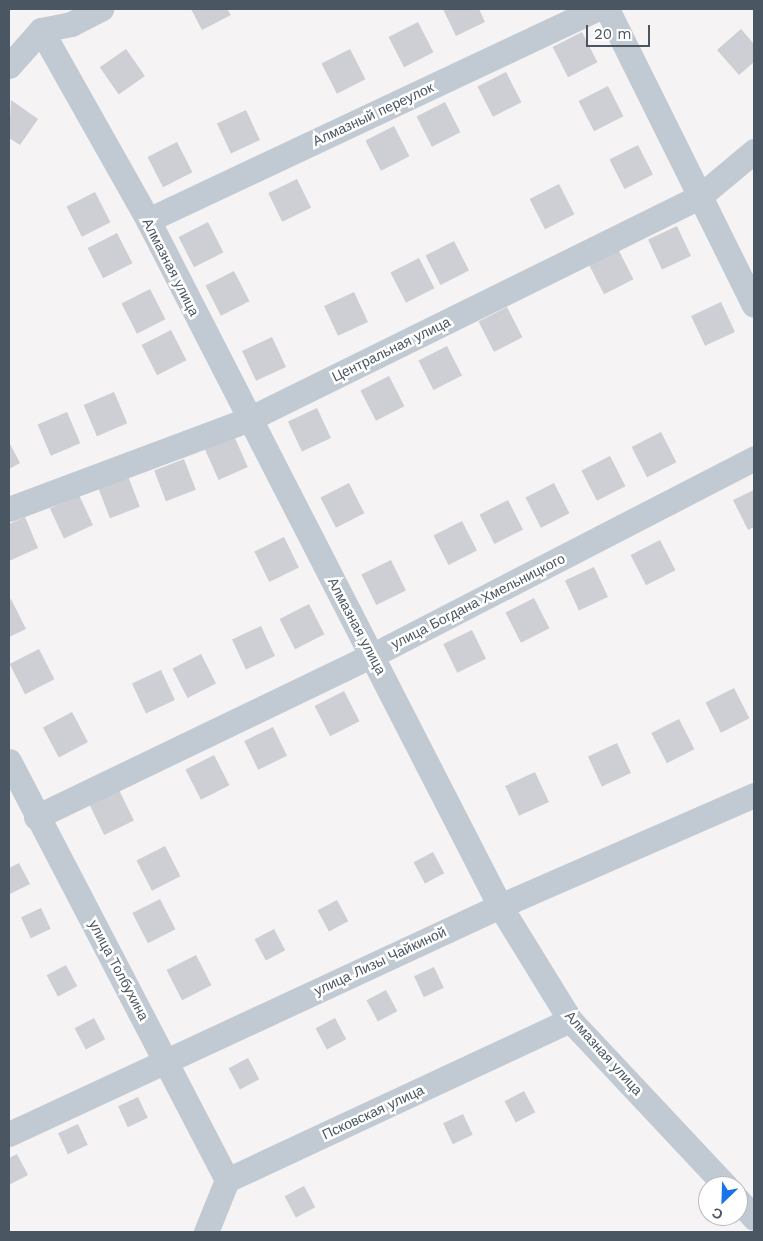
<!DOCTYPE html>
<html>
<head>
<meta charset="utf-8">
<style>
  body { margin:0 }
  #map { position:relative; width:763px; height:1241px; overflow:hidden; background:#f5f3f3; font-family:"Work Sans",sans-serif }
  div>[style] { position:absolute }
  .building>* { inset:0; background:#cdcfd5; transform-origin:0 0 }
  .street>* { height:25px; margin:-12.5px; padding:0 12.5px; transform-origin:12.5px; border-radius:12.5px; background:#c1cad2 }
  span { translate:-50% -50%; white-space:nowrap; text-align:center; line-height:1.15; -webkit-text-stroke:5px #fff; paint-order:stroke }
  .street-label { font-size:14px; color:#4a5661 }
  .frame { position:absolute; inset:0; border:10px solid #4a5661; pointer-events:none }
  .north { position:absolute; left:698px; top:1176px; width:50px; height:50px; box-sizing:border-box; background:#fff; border:1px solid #b7bbc0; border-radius:50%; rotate:204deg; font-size:14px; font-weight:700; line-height:20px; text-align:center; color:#4a5661 }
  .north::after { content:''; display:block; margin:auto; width:18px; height:22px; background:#1a73e8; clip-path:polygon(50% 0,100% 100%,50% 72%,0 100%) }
  .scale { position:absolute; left:586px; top:25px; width:64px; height:22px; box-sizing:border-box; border:2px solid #4a5661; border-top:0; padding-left:6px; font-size:15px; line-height:18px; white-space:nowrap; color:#4a5661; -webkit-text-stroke:4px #fff; paint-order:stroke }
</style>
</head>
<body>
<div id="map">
  <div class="building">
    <div style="clip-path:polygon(191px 9px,227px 9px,231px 15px,202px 30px)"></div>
    <div style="clip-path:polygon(443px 9px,479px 9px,485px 22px,456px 36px)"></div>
    <div style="left:418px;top:22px;width:34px;height:33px;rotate:63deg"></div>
    <div style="clip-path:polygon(741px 29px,754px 44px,754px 62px,739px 75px,717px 50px)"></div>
    <div style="left:582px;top:32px;width:34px;height:33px;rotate:63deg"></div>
    <div style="left:126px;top:49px;width:33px;height:32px;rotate:55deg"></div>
    <div style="left:350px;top:49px;width:34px;height:32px;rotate:63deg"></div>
    <div style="left:506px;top:72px;width:34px;height:32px;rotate:63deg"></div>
    <div style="left:608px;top:86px;width:34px;height:33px;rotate:63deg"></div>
    <div style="clip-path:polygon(11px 100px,38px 119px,20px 145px,9px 138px)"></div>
    <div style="left:445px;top:102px;width:34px;height:32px;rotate:63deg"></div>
    <div style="left:246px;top:110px;width:33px;height:32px;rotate:65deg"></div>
    <div style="left:394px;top:126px;width:34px;height:32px;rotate:63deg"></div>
    <div style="left:177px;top:142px;width:34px;height:33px;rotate:63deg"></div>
    <div style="left:638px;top:145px;width:33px;height:32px;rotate:63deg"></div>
    <div style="left:297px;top:179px;width:32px;height:32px;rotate:64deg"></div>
    <div style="left:559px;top:184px;width:34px;height:33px;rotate:63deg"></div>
    <div style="left:95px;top:192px;width:34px;height:32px;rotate:63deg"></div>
    <div style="left:208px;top:222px;width:34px;height:33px;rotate:63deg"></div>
    <div style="left:677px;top:226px;width:33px;height:32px;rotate:65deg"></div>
    <div style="left:117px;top:233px;width:34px;height:33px;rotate:63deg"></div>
    <div style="left:454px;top:241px;width:33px;height:32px;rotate:63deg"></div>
    <div style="left:618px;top:249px;width:34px;height:33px;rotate:63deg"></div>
    <div style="left:419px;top:258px;width:34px;height:32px;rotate:63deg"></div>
    <div style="left:234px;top:271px;width:34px;height:32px;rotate:63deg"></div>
    <div style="left:150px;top:289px;width:34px;height:32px;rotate:63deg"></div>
    <div style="left:354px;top:292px;width:33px;height:33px;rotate:65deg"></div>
    <div style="left:721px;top:302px;width:33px;height:33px;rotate:65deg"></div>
    <div style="left:507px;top:307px;width:34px;height:32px;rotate:63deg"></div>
    <div style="left:171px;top:330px;width:34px;height:33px;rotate:63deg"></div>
    <div style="left:272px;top:337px;width:33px;height:33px;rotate:65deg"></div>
    <div style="left:447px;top:346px;width:33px;height:32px;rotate:63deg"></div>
    <div style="left:389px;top:376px;width:34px;height:32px;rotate:63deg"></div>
    <div style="left:114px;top:392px;width:34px;height:33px;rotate:67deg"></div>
    <div style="left:317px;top:408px;width:33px;height:32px;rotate:65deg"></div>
    <div style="left:67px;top:412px;width:34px;height:32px;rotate:67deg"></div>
    <div style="left:661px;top:432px;width:34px;height:33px;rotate:63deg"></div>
    <div style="left:234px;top:436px;width:34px;height:32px;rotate:66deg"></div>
    <div style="clip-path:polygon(9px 442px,20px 463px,9px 469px)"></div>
    <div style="left:610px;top:456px;width:34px;height:32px;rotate:63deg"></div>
    <div style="left:184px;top:459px;width:33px;height:32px;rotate:69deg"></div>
    <div style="left:128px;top:476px;width:33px;height:32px;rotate:69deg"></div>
    <div style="left:349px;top:483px;width:34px;height:32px;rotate:63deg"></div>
    <div style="left:554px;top:483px;width:34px;height:32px;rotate:63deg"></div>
    <div style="clip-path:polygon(754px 490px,754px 527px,748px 530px,733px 500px)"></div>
    <div style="left:79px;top:495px;width:33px;height:32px;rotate:65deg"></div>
    <div style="left:508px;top:500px;width:33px;height:32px;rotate:63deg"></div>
    <div style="clip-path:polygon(25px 517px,38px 548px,9px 561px,9px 524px)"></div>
    <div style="left:462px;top:521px;width:33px;height:32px;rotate:63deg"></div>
    <div style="left:284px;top:537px;width:34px;height:33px;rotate:64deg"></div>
    <div style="left:660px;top:540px;width:34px;height:33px;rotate:63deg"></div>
    <div style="left:391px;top:560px;width:34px;height:33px;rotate:64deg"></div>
    <div style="left:594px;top:567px;width:33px;height:32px;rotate:65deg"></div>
    <div style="left:534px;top:598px;width:34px;height:32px;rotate:63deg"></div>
    <div style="clip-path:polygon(11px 599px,26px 629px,9px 637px,9px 601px)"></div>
    <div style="left:309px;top:604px;width:34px;height:33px;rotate:63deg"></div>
    <div style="left:261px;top:626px;width:33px;height:32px;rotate:65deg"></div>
    <div style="left:472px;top:630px;width:32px;height:32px;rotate:64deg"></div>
    <div style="left:39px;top:649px;width:34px;height:33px;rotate:63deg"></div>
    <div style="left:201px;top:654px;width:33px;height:32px;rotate:63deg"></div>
    <div style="left:161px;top:670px;width:33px;height:32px;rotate:65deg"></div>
    <div style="left:734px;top:688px;width:34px;height:32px;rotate:63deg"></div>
    <div style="left:344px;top:691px;width:34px;height:33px;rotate:63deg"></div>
    <div style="left:72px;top:712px;width:34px;height:33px;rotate:62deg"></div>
    <div style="left:679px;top:719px;width:34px;height:31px;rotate:63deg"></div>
    <div style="left:273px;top:727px;width:32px;height:32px;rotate:64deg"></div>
    <div style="left:617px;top:743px;width:33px;height:32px;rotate:65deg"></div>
    <div style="left:214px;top:755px;width:34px;height:32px;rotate:63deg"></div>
    <div style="left:535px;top:772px;width:33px;height:33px;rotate:65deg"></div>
    <div style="left:119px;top:790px;width:34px;height:33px;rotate:64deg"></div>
    <div style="left:165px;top:846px;width:34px;height:32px;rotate:63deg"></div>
    <div style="left:433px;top:852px;width:24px;height:22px;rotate:62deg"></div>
    <div style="clip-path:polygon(19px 863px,30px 884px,10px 894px,9px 868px)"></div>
    <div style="left:160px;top:899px;width:34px;height:31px;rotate:63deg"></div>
    <div style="left:337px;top:900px;width:24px;height:22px;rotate:62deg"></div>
    <div style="left:41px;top:908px;width:23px;height:22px;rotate:65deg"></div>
    <div style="left:274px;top:929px;width:24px;height:22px;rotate:62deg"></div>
    <div style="left:196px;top:955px;width:34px;height:33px;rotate:63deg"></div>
    <div style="left:66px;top:965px;width:24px;height:22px;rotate:62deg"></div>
    <div style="left:434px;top:967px;width:23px;height:22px;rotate:65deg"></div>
    <div style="left:386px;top:990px;width:24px;height:22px;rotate:62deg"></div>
    <div style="left:94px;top:1018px;width:24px;height:22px;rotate:62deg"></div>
    <div style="left:335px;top:1018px;width:24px;height:22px;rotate:62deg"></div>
    <div style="left:248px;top:1058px;width:24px;height:22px;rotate:62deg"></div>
    <div style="left:524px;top:1091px;width:24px;height:22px;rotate:62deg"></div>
    <div style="left:138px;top:1097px;width:23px;height:22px;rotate:65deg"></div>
    <div style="left:463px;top:1114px;width:23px;height:22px;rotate:65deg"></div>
    <div style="left:78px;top:1124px;width:23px;height:22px;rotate:65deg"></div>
    <div style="clip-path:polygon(17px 1154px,28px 1175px,9px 1185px,9px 1158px)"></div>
    <div style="left:304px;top:1186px;width:24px;height:22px;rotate:62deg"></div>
  </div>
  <div class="street">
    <div style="left:607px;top:9px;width:330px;rotate:63.6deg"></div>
    <div style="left:41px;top:30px;width:218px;rotate:60.6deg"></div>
    <div style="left:148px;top:220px;width:771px;rotate:62.84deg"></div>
    <div style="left:500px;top:906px;width:134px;rotate:58.4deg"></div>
    <div style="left:570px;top:1020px;width:228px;rotate:46.8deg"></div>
    <div style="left:9px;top:66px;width:48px;rotate:-48.4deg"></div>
    <div style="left:41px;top:30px;width:31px;rotate:-11deg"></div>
    <div style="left:71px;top:24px;width:34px;rotate:-27deg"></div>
    <div style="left:148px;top:220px;width:496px;rotate:-25.2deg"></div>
    <div style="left:9px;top:509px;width:254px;rotate:-20.5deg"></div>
    <div style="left:247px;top:420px;width:504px;rotate:-26.26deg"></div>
    <div style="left:699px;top:197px;width:72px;rotate:-39.9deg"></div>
    <div style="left:9px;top:761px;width:472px;rotate:62.5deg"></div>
    <div style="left:36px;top:817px;width:374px;rotate:-25.7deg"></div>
    <div style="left:373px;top:655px;width:429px;rotate:-27.3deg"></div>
    <div style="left:9px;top:1134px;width:541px;rotate:-24.91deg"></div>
    <div style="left:500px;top:906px;width:277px;rotate:-23.6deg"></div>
    <div style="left:738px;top:1200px;width:24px;rotate:48deg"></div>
    <div style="left:206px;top:1232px;width:56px;rotate:-68deg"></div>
    <div style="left:227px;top:1180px;width:378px;rotate:-25deg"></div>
  </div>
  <div class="street-label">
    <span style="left:373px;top:114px;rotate:-25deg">Алмазный переулок</span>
    <span style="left:171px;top:267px;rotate:63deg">Алмазная улица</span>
    <span style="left:391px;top:349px;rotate:-26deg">Центральная улица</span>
    <span style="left:478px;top:601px;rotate:-27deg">улица Богдана Хмельницкого</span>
    <span style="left:357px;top:626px;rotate:62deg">Алмазная улица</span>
    <span style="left:380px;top:961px;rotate:-25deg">улица Лизы Чайкиной</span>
    <span style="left:119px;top:970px;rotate:62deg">улица Толбухина</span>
    <span style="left:604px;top:1053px;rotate:48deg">Алмазная улица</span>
    <span style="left:373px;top:1112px;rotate:-25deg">Псковская улица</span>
  </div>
  <div class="frame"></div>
  <div class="north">С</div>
  <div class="scale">20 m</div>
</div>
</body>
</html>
